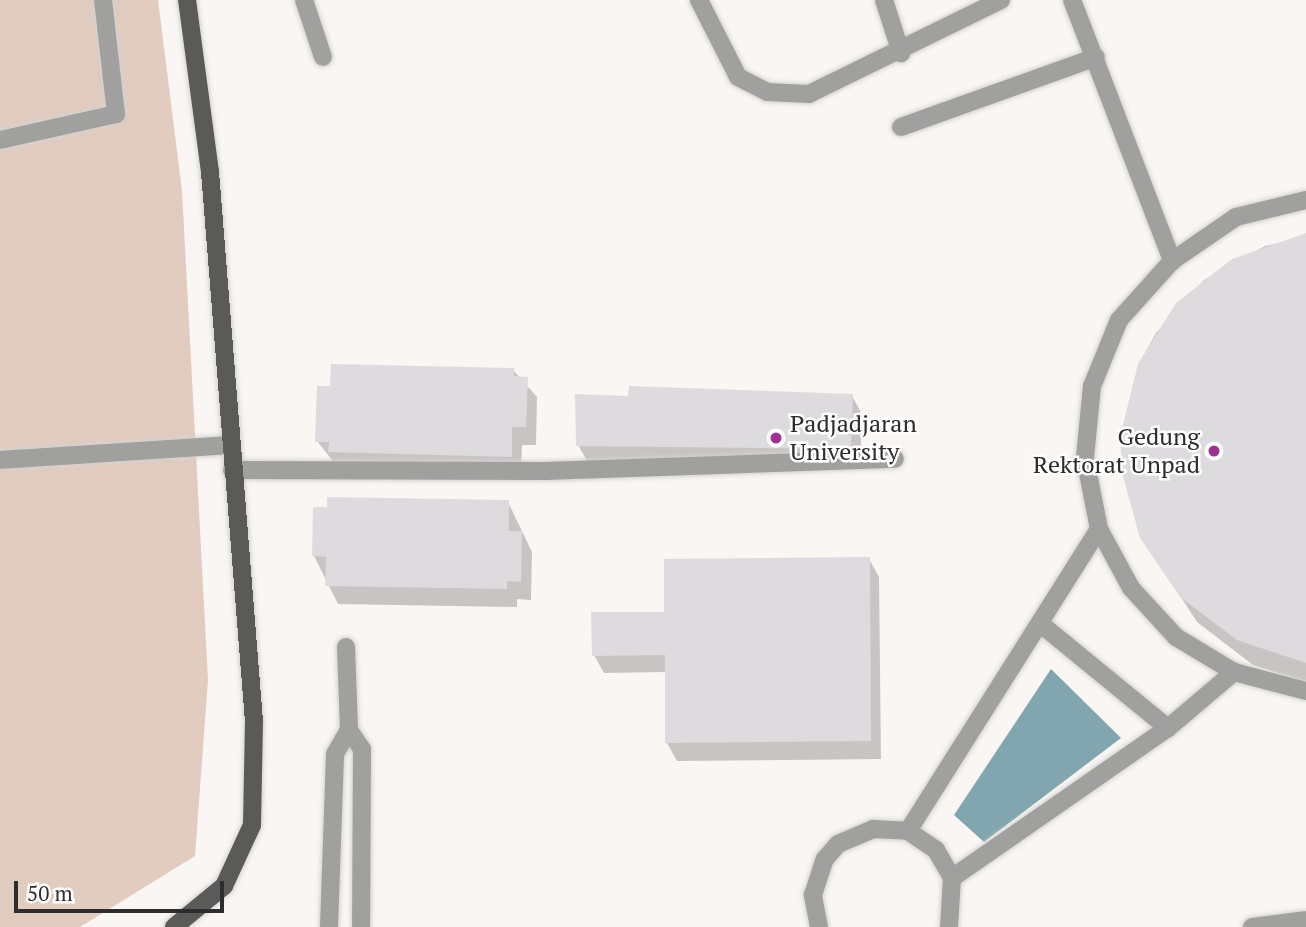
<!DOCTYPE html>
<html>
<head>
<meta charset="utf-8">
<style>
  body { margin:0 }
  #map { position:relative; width:1306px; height:927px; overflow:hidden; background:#f9f6f4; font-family:"PT Serif",serif }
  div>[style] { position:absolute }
  .green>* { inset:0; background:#e2cbbf }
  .water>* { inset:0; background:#82a6af }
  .shadow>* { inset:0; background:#0003 }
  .building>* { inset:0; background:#dddbde }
  .roads { filter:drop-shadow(0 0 2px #d4d2d0) drop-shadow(0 0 2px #d4d2d0) }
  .minor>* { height:18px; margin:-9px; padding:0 9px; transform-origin:9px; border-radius:9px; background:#a0a09f }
  .major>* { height:18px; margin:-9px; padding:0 9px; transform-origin:9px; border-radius:9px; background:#5a5a58 }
  .dots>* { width:19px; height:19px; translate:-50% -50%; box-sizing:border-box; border:4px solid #fff; border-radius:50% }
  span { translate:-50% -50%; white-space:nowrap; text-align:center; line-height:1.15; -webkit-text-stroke:5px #fff; paint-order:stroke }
  .poi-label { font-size:24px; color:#2e2c2c }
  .left { translate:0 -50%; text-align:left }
  .right { translate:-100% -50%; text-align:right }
  .scale { position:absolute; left:14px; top:881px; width:210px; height:32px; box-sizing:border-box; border:4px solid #2e2c2c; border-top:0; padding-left:9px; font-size:21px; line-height:24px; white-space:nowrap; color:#2e2c2c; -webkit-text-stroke:5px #fff; paint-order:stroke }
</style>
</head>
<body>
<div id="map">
  <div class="green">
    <div style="clip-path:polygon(0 0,158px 0,182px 191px,208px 680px,195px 856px,80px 927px,0 927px)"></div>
  </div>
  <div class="water">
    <div style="clip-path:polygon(1051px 669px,1121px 738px,984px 842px,954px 815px)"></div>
  </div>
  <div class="shadow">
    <div style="clip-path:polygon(1306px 238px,1306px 682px,1253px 665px,1197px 622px,1142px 537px,1139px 364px,1156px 333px,1204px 280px,1265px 246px)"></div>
    <div style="clip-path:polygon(513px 370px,537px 397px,536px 445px,522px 445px,521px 475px,340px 470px,317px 441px)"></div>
    <div style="clip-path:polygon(852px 396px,862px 414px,860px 467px,589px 464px,578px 445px,630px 397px)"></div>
    <div style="clip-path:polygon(508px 502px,532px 552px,531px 600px,517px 599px,517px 607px,338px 604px,314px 556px)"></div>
    <div style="clip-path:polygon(869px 559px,879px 577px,881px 759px,677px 761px,667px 743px,666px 672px,604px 673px,594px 655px,666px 613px)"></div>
  </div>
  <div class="building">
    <div style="clip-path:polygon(1306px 233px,1306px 663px,1237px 640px,1180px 597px,1140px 538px,1121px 469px,1121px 433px,1138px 364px,1176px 303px,1232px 259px)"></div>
    <div style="clip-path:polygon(331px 364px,514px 368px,514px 376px,528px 377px,526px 427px,512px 427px,512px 457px,328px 452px,329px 442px,315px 442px,317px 386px,330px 386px)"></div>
    <div style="clip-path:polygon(629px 386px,853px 394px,851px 449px,576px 446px,575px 394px,628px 396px)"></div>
    <div style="clip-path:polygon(327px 497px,509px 500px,509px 531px,522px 531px,521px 582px,507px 581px,507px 589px,325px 586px,326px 557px,312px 556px,313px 507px,327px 507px)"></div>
    <div style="clip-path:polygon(870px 557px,871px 741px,665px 743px,665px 655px,592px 656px,591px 612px,664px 612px,664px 559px)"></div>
  </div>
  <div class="roads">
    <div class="minor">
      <div style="left:304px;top:0;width:60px;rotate:71.6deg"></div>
      <div style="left:699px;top:0;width:86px;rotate:63.1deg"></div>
      <div style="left:738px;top:77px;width:33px;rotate:27deg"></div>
      <div style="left:767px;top:92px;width:42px;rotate:2.7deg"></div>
      <div style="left:809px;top:94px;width:214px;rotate:-26.1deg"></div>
      <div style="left:884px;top:0;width:56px;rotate:72.2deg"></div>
      <div style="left:1072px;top:0;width:280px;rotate:69deg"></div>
      <div style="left:901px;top:127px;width:207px;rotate:-19.7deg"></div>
      <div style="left:0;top:140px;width:119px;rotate:-12.6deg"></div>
      <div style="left:116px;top:114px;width:115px;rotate:-96.5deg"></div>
      <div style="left:1306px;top:200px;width:72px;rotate:166.3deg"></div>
      <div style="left:1236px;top:217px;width:78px;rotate:145.5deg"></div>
      <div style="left:1172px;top:261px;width:79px;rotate:131.9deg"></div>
      <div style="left:1119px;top:320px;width:71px;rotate:112.2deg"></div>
      <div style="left:1092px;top:386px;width:72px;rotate:95.6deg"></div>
      <div style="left:1085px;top:458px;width:72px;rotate:78.8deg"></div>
      <div style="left:1099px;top:529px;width:67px;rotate:61.5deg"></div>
      <div style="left:1131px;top:588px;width:67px;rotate:47.4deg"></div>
      <div style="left:1176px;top:637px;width:68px;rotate:31.1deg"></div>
      <div style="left:1234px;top:672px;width:74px;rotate:14.8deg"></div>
      <div style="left:0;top:460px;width:230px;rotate:-3.7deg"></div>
      <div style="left:232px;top:470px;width:313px;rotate:0.2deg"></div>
      <div style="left:545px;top:471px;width:350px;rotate:-2deg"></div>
      <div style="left:1042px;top:625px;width:163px;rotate:39.3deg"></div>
      <div style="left:346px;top:647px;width:83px;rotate:87.9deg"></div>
      <div style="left:349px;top:730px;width:23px;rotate:56deg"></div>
      <div style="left:362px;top:749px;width:178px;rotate:90.3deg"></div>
      <div style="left:908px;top:831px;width:357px;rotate:-57.7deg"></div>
      <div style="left:952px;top:878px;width:263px;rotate:-34.8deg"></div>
      <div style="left:1168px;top:728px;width:87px;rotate:-40.3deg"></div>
      <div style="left:329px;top:927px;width:173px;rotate:-88deg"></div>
      <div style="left:335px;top:754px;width:28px;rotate:-60deg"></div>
      <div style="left:819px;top:927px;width:33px;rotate:-101deg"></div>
      <div style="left:813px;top:895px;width:38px;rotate:-72deg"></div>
      <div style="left:825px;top:859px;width:20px;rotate:-49deg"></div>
      <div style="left:838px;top:844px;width:38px;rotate:-23deg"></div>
      <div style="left:873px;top:829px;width:35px;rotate:3deg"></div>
      <div style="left:908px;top:831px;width:34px;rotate:34deg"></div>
      <div style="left:936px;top:850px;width:32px;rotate:60deg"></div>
      <div style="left:952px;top:878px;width:49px;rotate:93.5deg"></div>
      <div style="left:1252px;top:927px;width:54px;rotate:-7.4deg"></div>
    </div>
    <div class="major">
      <div style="left:174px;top:927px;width:65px;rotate:-39.4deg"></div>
      <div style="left:224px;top:886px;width:67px;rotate:-65.3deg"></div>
      <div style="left:252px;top:825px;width:104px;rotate:-88.9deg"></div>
      <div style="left:254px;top:721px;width:551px;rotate:-94.58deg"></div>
      <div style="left:210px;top:172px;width:174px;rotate:-97.6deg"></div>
    </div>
  </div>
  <div class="dots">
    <div style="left:776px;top:438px;background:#9f3291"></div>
    <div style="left:1214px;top:451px;background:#9f3291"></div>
  </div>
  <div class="poi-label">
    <span class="left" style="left:790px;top:438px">Padjadjaran<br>University</span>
    <span class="right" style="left:1200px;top:451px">Gedung<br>Rektorat Unpad</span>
  </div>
  <div class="scale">50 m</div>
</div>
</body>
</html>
